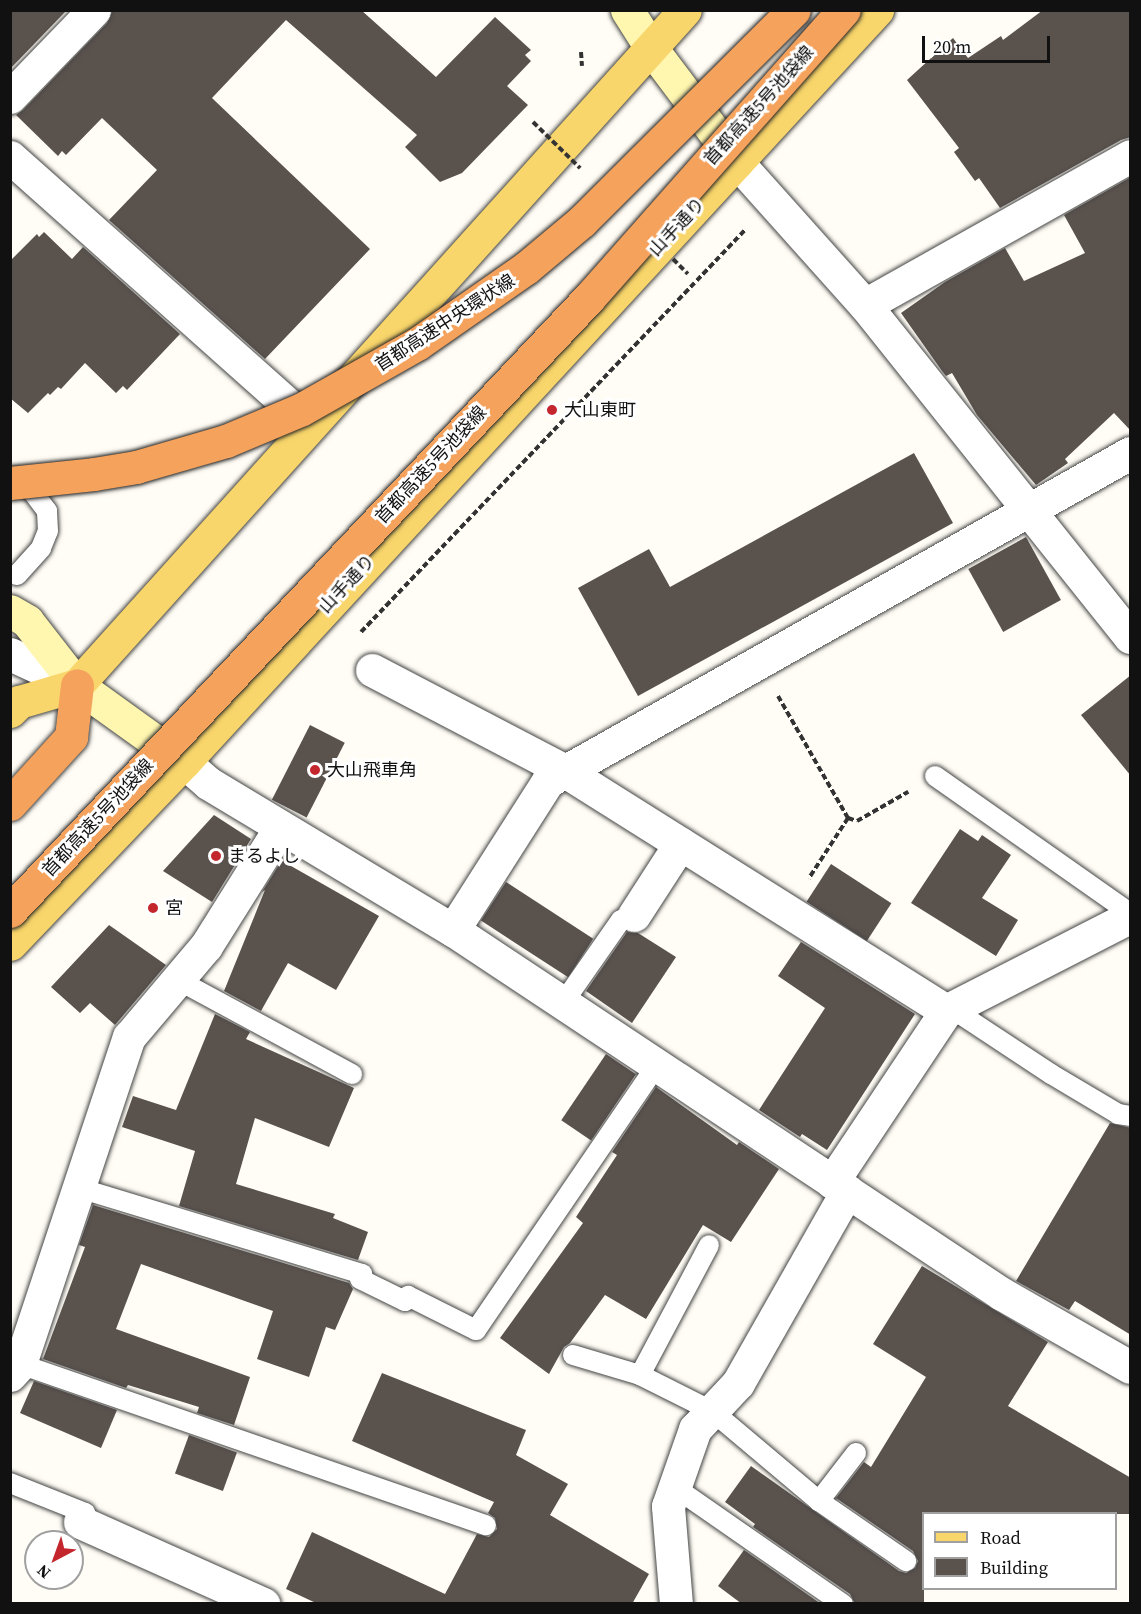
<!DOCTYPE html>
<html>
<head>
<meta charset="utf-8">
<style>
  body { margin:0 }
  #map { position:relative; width:1141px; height:1614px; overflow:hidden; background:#fffdf5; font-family:"Source Serif 4","Noto Sans JP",serif }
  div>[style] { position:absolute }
  .building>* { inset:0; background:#5a524d; transform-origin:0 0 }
  .path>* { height:4px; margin-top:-2px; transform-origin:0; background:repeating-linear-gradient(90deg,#333 0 6px,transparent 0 9px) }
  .roads { filter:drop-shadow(0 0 2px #444) drop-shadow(0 0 2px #444) }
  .lane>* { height:20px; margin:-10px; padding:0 10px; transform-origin:10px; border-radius:10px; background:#fff }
  .street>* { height:33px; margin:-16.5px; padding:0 16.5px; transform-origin:16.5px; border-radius:16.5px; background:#fff }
  .secondary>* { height:33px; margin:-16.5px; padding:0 16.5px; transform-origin:16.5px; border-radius:16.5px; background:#fff6b0 }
  .primary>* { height:33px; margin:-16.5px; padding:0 16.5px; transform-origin:16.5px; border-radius:16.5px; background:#f9d66b }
  .highway>* { height:33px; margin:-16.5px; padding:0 16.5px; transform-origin:16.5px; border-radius:16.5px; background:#f5a25d }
  .path-bridge>* { height:4px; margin-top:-2px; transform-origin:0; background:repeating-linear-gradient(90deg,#333 0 6px,transparent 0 9px) }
  .bridges { filter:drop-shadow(0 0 2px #222) drop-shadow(0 0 2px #222) }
  .highway-bridge>* { height:33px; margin:-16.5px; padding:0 16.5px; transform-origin:16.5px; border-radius:16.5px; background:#f5a25d }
  .dots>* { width:16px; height:16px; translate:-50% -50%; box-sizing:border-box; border:3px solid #fff; border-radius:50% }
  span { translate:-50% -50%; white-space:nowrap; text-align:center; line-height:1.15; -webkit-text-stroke:6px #fff; paint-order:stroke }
  .street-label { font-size:18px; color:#111 }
  .poi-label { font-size:18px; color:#111 }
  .left { translate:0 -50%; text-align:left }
  .frame { position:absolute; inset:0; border:12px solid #111; pointer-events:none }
  .legend { position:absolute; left:922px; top:1512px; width:195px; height:78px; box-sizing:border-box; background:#fff; border:2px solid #a0a0a0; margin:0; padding:8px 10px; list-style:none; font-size:18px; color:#111 }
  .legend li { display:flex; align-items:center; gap:12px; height:30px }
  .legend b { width:30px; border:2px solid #a0a0a0 }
  .north { position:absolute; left:24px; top:1530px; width:60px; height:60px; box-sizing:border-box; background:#fff; border:2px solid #a0a0a0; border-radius:50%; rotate:221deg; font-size:16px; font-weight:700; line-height:24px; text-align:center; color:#111 }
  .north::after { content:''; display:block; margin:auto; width:21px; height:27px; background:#c4262e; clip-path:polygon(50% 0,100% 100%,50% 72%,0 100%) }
  .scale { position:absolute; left:922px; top:36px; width:128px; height:27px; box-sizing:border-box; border:3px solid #111; border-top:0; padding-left:8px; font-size:18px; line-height:21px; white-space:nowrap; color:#111; -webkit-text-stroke:4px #fff; paint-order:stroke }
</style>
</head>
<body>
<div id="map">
  <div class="building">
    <div style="clip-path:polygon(10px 10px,67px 10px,10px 69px)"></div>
    <div style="clip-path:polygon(112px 10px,361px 10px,436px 77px,495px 17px,531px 50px,525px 55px,531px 61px,507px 86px,528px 105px,462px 173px,440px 182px,405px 147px,417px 135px,286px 20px,212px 98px,370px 249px,265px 359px,109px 220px,157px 170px,102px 118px,66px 155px,62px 151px,58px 156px,16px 115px,23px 110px,107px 23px)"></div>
    <div style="clip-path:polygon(1043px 10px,1131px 10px,1131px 137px,1121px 140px,1000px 208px,979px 178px,975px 181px,954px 152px,959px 148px,907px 80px,953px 38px,968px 58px,1001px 36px,1003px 40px)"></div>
    <div style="clip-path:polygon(1131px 177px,1131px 431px,1114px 413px,1065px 459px,1068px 463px,1036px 485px,977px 415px,952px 373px,946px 376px,942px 371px,901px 313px,945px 282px,1005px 248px,1024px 281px,1085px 253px,1064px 215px)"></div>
    <div style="clip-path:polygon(44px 232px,72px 259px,83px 247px,180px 334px,127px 390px,123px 386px,116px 393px,85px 363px,61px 389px,58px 387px,50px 395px,48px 393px,28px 413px,10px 398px,10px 261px,37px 234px,39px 237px)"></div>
    <div style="clip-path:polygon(914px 453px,953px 523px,638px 696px,578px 588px,649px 549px,670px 587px)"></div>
    <div style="left:1026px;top:537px;width:72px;height:66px;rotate:61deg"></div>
    <div style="clip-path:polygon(1131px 675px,1131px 776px,1081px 715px)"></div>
    <div style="left:310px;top:725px;width:39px;height:84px;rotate:27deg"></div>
    <div style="clip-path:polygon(214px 815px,251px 839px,212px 902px,163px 871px)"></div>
    <div style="clip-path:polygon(960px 829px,978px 841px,982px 835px,1011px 855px,982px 898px,1018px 920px,996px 956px,911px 903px)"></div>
    <div style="clip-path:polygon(287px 852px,284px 862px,379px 916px,336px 990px,288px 963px,261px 1011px,224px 991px,265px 890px,262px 892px)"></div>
    <div style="left:831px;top:864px;width:72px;height:45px;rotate:33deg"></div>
    <div style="left:506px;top:882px;width:104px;height:46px;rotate:33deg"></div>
    <div style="clip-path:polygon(109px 925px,166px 965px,115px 1025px,90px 1003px,80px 1013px,51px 987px)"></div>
    <div style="clip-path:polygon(627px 932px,638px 933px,676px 957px,632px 1023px,586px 991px)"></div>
    <div style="clip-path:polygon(801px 942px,915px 1014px,827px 1150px,802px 1134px,800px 1137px,759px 1110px,825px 1008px,778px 976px)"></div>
    <div style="clip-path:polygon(215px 1014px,250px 1032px,246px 1039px,354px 1088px,329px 1147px,255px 1118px,236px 1184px,335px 1214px,333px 1218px,368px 1232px,358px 1260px,179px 1206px,195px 1151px,122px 1127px,133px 1096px,176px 1110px)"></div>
    <div style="left:606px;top:1054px;width:36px;height:80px;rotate:34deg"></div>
    <div style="clip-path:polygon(656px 1087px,737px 1145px,739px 1142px,779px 1169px,731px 1242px,703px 1225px,646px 1319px,605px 1295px,570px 1343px,564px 1347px,549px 1374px,500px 1338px,583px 1223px,576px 1217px,617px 1155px,612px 1152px)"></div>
    <div style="clip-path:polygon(1110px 1123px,1131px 1128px,1131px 1335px,1075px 1301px,1069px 1310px,1016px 1281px)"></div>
    <div style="clip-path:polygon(93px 1205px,349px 1283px,353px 1289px,335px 1330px,326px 1327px,309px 1377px,257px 1359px,273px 1311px,141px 1264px,116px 1329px,250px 1377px,234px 1425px,197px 1413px,199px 1407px,128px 1385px,126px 1388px,43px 1359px,85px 1247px,79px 1245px)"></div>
    <div style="clip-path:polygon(922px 1266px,1048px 1342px,1008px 1406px,1131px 1478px,1131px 1514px,924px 1514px,924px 1604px,855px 1604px,850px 1594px,753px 1527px,755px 1524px,725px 1502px,751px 1466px,899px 1571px,906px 1573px,915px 1568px,918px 1561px,913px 1551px,836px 1498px,864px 1462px,871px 1467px,926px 1377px,873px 1344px)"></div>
    <div style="clip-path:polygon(382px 1373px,526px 1430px,516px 1455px,568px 1484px,550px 1515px,649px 1574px,632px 1604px,318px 1604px,286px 1589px,312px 1532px,445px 1594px,477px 1534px,489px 1537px,497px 1529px,495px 1518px,488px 1513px,494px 1502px,352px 1441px)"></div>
    <div style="clip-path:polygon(34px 1381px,117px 1410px,101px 1448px,20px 1413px)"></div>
    <div style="left:189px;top:1435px;width:51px;height:41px;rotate:20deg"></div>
    <div style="clip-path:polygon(744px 1550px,821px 1604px,742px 1604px,718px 1586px)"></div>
  </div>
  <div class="path">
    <div style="left:581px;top:52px;width:14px;rotate:86deg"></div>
    <div style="left:361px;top:632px;width:557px;rotate:-46.31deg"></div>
    <div style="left:778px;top:696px;width:141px;rotate:60.2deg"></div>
    <div style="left:848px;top:818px;width:72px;rotate:123deg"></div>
    <div style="left:848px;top:818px;width:9px;rotate:18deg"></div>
    <div style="left:857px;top:821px;width:59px;rotate:-29.6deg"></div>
  </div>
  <div class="roads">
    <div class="lane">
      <div style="left:17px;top:575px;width:36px;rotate:-48deg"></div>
      <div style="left:41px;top:548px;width:18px;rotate:-68deg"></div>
      <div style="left:48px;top:531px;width:20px;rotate:-93deg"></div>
      <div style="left:47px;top:511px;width:25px;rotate:-127deg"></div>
      <div style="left:32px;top:491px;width:18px;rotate:-139deg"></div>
      <div style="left:935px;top:776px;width:238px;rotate:35.1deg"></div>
      <div style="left:178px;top:980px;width:198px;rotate:28.4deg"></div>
      <div style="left:563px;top:1003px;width:101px;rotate:-55.1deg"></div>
      <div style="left:621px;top:920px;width:14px;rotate:-21deg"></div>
      <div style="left:951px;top:1008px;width:120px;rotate:33.4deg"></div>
      <div style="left:1051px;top:1074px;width:78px;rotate:30.8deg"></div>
      <div style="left:1118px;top:1114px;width:12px;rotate:9deg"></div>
      <div style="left:79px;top:1188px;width:296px;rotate:16.9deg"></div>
      <div style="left:362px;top:1274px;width:5px;rotate:112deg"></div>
      <div style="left:360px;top:1279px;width:50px;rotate:26.1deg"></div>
      <div style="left:405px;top:1301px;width:6px;rotate:-59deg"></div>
      <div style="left:408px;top:1296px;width:76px;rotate:26.6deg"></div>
      <div style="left:476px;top:1330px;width:321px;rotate:-55.7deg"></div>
      <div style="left:573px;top:1355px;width:70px;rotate:16.6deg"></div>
      <div style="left:640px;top:1375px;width:80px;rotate:26.6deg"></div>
      <div style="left:712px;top:1411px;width:140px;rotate:40.1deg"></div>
      <div style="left:20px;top:1364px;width:493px;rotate:19.1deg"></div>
      <div style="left:640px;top:1375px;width:147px;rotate:-62deg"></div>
      <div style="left:856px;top:1453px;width:61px;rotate:127.6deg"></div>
      <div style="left:819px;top:1501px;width:106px;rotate:34.6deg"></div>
      <div style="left:10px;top:1483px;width:81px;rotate:21.8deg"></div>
      <div style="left:85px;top:1513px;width:10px;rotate:119deg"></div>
      <div style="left:673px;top:1486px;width:207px;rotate:34.8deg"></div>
    </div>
    <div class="street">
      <div style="left:10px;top:97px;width:121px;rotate:-46deg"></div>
      <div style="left:10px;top:157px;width:402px;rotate:41.7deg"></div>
      <div style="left:737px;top:162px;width:192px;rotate:48.2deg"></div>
      <div style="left:865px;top:305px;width:425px;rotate:51.4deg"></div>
      <div style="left:865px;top:305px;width:304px;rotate:-29.3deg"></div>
      <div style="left:10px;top:654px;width:74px;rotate:24.8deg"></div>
      <div style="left:372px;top:670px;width:218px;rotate:27.6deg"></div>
      <div style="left:565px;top:771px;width:450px;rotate:32.2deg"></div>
      <div style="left:184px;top:762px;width:32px;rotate:41deg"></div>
      <div style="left:208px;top:783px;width:286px;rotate:31deg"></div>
      <div style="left:453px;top:930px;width:659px;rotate:33.55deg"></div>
      <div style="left:1002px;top:1294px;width:147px;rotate:29.7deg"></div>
      <div style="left:634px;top:915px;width:85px;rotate:-57.1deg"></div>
      <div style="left:453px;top:930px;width:177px;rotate:-57.5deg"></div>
      <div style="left:548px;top:781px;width:668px;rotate:-29.4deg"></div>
      <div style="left:832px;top:1182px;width:206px;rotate:-56.3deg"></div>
      <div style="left:946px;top:1011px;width:207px;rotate:-27.1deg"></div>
      <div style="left:10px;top:1375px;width:15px;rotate:-48deg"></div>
      <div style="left:20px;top:1364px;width:345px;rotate:-71.6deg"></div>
      <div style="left:129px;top:1037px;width:119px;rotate:-49.8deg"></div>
      <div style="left:206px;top:946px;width:139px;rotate:-57.9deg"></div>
      <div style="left:80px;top:1522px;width:201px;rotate:24.1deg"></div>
      <div style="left:676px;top:1604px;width:98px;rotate:-94.7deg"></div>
      <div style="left:668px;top:1506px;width:82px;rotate:-70.7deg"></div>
      <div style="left:695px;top:1429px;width:63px;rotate:-46.9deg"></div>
      <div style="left:738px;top:1383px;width:221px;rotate:-60.4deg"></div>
    </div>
    <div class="secondary">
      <div style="left:627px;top:10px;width:45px;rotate:57.7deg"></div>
      <div style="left:651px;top:48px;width:143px;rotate:53deg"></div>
      <div style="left:10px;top:611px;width:20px;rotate:30deg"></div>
      <div style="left:27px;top:621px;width:81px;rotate:52deg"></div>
      <div style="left:77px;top:685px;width:132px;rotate:35.7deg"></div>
    </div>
    <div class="primary">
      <div style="left:10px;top:711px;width:13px;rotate:-45deg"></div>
      <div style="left:19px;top:702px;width:60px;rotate:-16.3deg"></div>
      <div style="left:77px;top:685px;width:908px;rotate:-47.99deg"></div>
      <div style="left:10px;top:944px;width:252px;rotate:-46.3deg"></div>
      <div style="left:184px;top:762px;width:1023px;rotate:-47.34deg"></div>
    </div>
    <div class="highway">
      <div style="left:10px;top:804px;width:91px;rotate:-47.7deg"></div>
      <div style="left:71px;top:737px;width:52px;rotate:-83.4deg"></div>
    </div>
  </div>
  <div class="path-bridge">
    <div style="left:533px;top:122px;width:66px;rotate:44.4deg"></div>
    <div style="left:673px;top:259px;width:21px;rotate:45deg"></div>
  </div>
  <div class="bridges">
    <div class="highway-bridge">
      <div style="left:10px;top:483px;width:84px;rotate:-6.1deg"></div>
      <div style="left:94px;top:474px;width:43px;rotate:-9.5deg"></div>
      <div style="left:136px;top:467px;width:94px;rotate:-16.1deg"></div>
      <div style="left:226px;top:441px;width:82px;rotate:-22.8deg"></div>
      <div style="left:302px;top:409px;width:132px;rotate:-29.5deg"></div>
      <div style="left:417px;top:344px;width:133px;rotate:-34.9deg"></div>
      <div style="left:526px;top:268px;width:73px;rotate:-40deg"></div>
      <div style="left:582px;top:221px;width:299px;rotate:-44.9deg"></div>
      <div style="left:10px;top:911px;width:842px;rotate:-46.64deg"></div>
      <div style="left:588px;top:299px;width:386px;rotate:-48.5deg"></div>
    </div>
  </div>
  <div class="dots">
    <div style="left:552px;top:410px;background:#c4262e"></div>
    <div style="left:315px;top:770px;background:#c4262e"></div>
    <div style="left:216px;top:856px;background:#c4262e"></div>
    <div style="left:153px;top:908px;background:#c4262e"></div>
  </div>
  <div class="street-label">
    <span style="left:759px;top:106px;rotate:-48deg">首都高速5号池袋線</span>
    <span style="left:677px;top:227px;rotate:-47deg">山手通り</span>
    <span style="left:445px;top:323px;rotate:-33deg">首都高速中央環状線</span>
    <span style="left:431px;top:465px;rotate:-47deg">首都高速5号池袋線</span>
    <span style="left:347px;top:584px;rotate:-47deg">山手通り</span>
    <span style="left:98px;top:818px;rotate:-47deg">首都高速5号池袋線</span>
  </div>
  <div class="poi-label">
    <span class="left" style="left:564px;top:410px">大山東町</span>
    <span class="left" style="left:327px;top:770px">大山飛車角</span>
    <span class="left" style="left:228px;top:856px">まるよし</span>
    <span class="left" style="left:165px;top:908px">宮</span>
  </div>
  <div class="frame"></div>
  <ul class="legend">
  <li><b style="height:8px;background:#f9d66b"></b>Road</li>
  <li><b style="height:16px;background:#5a524d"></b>Building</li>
  </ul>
  <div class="north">N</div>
  <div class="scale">20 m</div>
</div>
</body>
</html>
